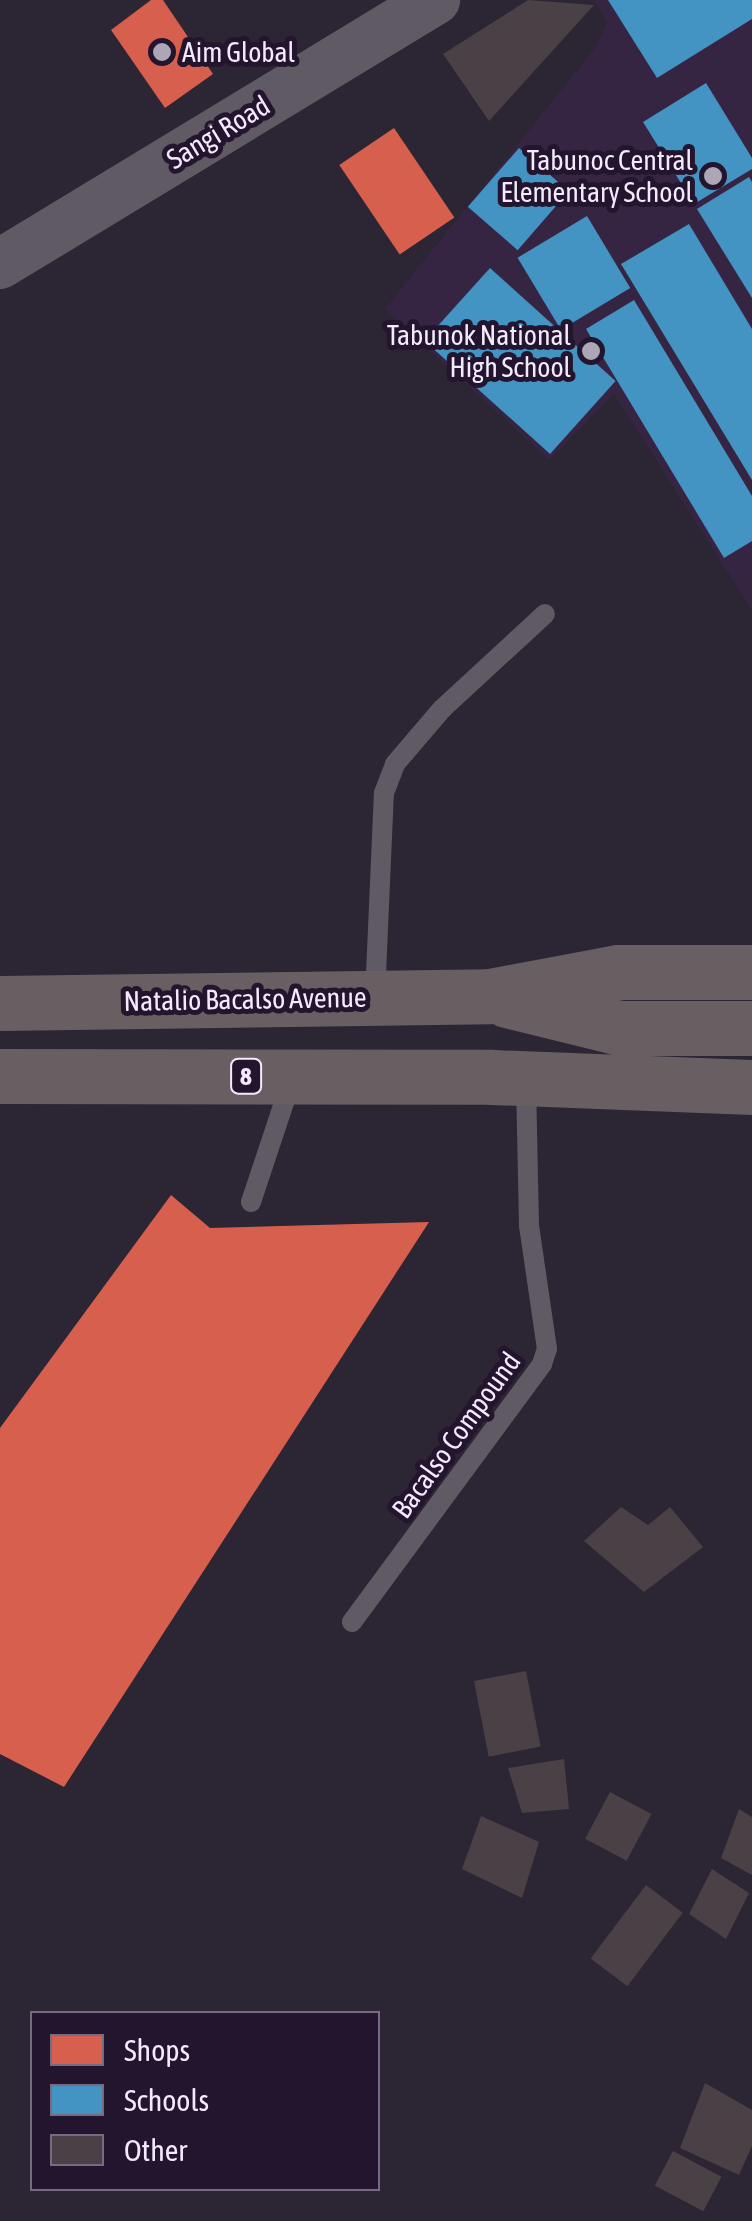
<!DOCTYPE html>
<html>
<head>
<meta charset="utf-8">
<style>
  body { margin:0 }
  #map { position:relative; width:752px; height:2221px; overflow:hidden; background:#2c2533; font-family:"Asap Condensed",sans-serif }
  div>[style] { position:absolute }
  .built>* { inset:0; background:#352543 }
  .shops>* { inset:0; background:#d6604d; transform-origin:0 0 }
  .schools>* { inset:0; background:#4393c3; transform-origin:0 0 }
  .building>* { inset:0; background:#494145; transform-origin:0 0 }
  .service>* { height:20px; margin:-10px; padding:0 10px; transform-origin:10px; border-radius:10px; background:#5f5a64 }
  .tertiary>* { height:50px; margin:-25px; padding:0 25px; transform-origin:25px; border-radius:25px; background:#5f5a64 }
  .primary>* { height:55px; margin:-27.5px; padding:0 27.5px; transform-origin:27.5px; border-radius:27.5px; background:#685f63 }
  .dots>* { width:28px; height:28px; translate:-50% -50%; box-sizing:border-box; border:5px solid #23152e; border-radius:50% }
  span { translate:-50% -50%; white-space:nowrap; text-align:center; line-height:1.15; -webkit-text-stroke:10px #23152e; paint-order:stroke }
  .shield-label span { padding:2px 8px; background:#23152e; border:2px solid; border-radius:8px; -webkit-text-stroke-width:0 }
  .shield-label { font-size:25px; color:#f3ebfd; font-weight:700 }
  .poi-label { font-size:28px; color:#f3ebfd }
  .left { translate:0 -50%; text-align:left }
  .right { translate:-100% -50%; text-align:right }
  .street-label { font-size:28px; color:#f3ebfd }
  .legend { position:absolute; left:30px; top:2011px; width:350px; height:180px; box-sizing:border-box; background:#23152e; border:2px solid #766b81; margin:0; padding:12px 18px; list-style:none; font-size:30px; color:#f3ebfd }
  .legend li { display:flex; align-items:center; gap:20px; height:50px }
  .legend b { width:50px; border:2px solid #766b81 }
</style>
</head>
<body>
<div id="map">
  <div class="built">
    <div style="clip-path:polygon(594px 0,752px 0,752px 610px,614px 394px,549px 460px,385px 309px,595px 48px,607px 23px)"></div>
  </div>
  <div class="shops">
    <div style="clip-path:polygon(151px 0,163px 0,213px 74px,165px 108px,111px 30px)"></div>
    <div style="left:394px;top:128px;width:108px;height:66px;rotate:56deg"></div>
    <div style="clip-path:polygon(171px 1195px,210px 1228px,429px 1222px,64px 1787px,0 1754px,0 1428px)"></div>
  </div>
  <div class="schools">
    <div style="clip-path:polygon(608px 0,752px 0,752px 19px,657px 78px)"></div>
    <div style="clip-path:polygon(706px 83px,752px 158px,752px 169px,694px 204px,643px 122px)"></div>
    <div style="left:519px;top:148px;width:66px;height:78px;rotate:41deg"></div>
    <div style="clip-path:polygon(749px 177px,752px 182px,752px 298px,697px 209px)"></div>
    <div style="left:587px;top:216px;width:84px;height:81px;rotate:59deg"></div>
    <div style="clip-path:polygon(689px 224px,752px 329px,752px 480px,621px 264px)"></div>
    <div style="left:490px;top:268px;width:169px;height:98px;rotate:42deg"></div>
    <div style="clip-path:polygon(634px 300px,752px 496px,752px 541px,724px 558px,586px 329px)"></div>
  </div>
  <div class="building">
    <div style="clip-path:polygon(528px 0,594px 5px,489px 121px,443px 54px)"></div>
    <div style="clip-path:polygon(621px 1507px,648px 1525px,670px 1507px,703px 1547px,644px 1592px,584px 1541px)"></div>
    <div style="left:526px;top:1671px;width:77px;height:53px;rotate:79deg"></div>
    <div style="clip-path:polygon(564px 1759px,569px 1809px,522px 1813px,508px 1768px)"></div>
    <div style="left:610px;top:1792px;width:47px;height:53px;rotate:28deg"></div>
    <div style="clip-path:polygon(739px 1809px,752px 1817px,752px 1875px,721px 1858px)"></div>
    <div style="clip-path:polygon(481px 1816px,539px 1842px,522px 1898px,462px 1869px)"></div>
    <div style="clip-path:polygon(712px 1869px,749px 1893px,726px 1939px,689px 1914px)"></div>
    <div style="left:646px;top:1885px;width:46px;height:92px;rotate:37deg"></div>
    <div style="clip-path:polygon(705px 2083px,752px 2110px,752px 2146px,739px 2175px,680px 2148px)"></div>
    <div style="left:673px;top:2151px;width:55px;height:39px;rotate:28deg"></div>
  </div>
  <div class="service">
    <div style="left:375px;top:997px;width:204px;rotate:-87.5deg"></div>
    <div style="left:384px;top:793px;width:31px;rotate:-69deg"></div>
    <div style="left:395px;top:764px;width:72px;rotate:-49.5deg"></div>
    <div style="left:442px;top:709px;width:140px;rotate:-42.7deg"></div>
    <div style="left:251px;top:1202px;width:126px;rotate:-71.6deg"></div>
    <div style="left:352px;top:1622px;width:320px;rotate:-53.6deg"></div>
    <div style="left:542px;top:1364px;width:16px;rotate:-72deg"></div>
    <div style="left:547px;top:1349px;width:125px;rotate:-98.3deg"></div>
    <div style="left:529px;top:1225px;width:143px;rotate:-91.2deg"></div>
  </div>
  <div class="tertiary">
    <div style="left:0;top:264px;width:509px;rotate:-31.25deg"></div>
  </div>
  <div class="primary">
    <div style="left:507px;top:1000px;width:116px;rotate:13.9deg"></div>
    <div style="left:620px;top:1028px;width:132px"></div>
    <div style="left:0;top:1003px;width:490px;rotate:-0.8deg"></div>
    <div style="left:490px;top:996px;width:130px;rotate:-10.6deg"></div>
    <div style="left:618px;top:972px;width:134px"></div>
    <div style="left:0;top:1076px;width:492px;rotate:0.1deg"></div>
    <div style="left:492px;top:1077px;width:260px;rotate:2.2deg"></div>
  </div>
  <div class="dots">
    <div style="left:162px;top:52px;background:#ada6b6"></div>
    <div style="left:713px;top:176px;background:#ada6b6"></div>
    <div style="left:591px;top:351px;background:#ada6b6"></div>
  </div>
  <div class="shield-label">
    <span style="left:246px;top:1076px">8</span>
  </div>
  <div class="poi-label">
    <span class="left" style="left:182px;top:52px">Aim Global</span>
    <span class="right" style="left:693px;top:176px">Tabunoc Central<br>Elementary School</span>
    <span class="right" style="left:571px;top:351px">Tabunok National<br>High School</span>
  </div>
  <div class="street-label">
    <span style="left:218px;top:132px;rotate:-31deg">Sangi Road</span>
    <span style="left:245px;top:999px;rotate:-1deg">Natalio Bacalso Avenue</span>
    <span style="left:456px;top:1435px;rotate:-54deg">Bacalso Compound</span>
  </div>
  <ul class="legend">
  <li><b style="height:28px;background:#d6604d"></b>Shops</li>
  <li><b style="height:28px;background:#4393c3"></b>Schools</li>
  <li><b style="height:28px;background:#494145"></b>Other</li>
  </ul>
</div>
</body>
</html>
